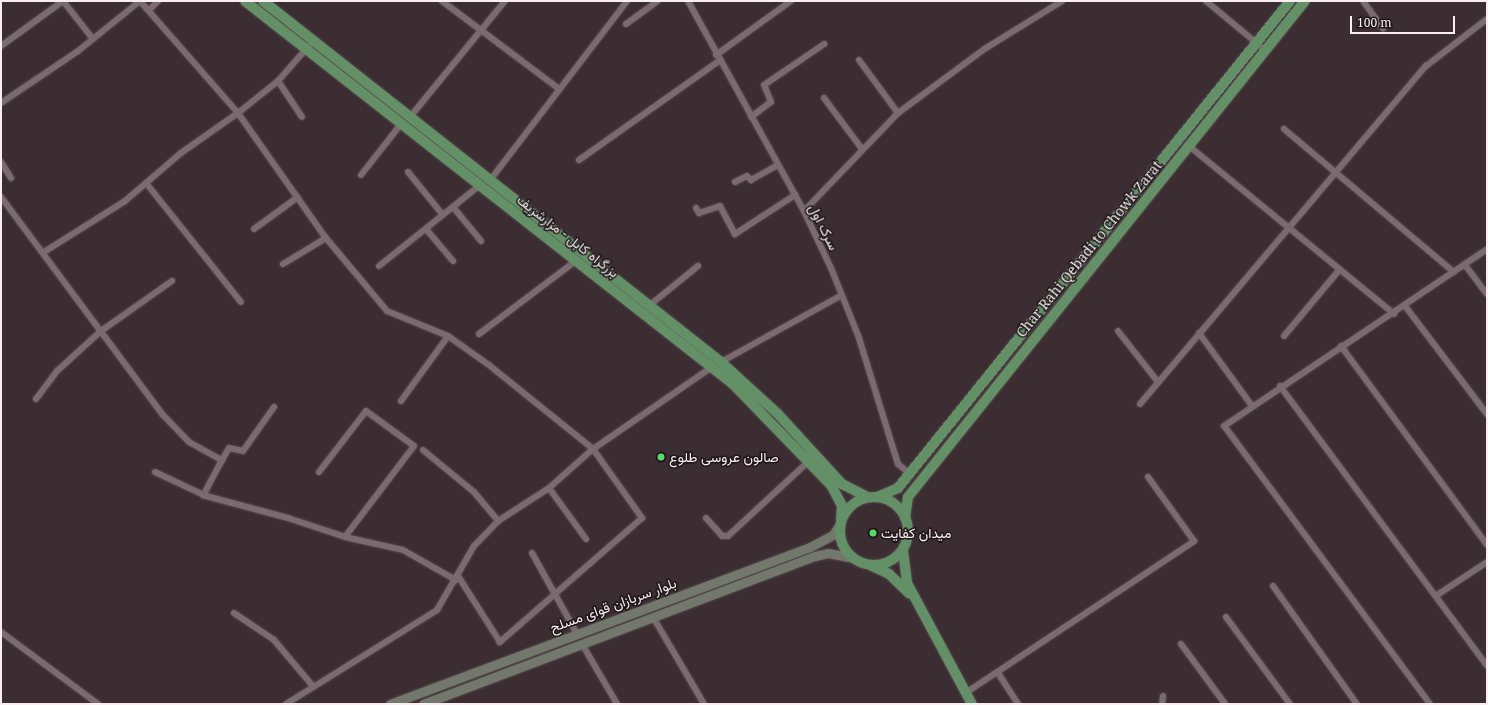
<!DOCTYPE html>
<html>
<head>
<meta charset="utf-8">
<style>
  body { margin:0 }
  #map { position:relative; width:1488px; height:705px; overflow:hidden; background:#3b2d31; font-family:"Noto Serif",Vazirmatn,serif }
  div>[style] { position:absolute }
  .roads { filter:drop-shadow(0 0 1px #56494d) drop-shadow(0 0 1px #56494d) }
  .minor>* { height:6px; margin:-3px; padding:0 3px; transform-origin:3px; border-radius:3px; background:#7b6a6f }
  .secondary>* { height:9px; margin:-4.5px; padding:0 4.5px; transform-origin:4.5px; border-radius:4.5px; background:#73786c }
  .trunk>* { height:10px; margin:-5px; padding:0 5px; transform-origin:5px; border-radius:5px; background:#649067 }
  .trunk>.ring { margin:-5px; padding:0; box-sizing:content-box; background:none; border:10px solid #649067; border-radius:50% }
  .dots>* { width:11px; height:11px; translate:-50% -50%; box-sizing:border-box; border:2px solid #1e1719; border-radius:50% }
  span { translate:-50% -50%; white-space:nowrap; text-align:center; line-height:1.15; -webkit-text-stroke:3px #1e1719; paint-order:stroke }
  .street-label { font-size:14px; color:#f9eff2 }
  .poi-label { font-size:14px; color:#f9eff2 }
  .left { translate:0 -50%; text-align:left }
  .frame { position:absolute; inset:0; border:2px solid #f9eff2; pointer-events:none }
  .scale { position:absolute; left:1350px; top:16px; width:105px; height:18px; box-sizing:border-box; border:2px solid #f9eff2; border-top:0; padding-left:5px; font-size:12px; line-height:14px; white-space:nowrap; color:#f9eff2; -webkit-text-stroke:3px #1e1719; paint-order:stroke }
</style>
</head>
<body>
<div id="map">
  <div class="roads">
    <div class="minor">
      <div style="left:63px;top:1px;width:48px;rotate:51.7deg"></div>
      <div style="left:140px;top:1px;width:149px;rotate:48.8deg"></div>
      <div style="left:238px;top:113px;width:153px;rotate:54.9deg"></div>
      <div style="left:326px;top:238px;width:95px;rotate:50.1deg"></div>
      <div style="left:387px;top:311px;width:66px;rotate:22.3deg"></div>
      <div style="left:448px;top:336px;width:50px;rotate:35.3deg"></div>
      <div style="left:489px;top:365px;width:134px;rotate:38.9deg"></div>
      <div style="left:593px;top:449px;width:85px;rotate:54.6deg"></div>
      <div style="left:642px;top:518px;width:189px;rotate:138.9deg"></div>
      <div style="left:500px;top:642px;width:78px;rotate:-122.5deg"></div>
      <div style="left:442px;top:1px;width:146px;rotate:36.9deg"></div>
      <div style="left:688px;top:1px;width:240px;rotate:61.1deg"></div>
      <div style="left:804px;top:211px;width:63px;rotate:64.7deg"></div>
      <div style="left:831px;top:268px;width:72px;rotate:68.1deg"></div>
      <div style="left:858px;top:335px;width:135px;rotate:72.8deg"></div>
      <div style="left:898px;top:464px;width:16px;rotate:40deg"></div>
      <div style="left:1206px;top:1px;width:77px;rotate:39.7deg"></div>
      <div style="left:1363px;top:1px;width:34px;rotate:54deg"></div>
      <div style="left:149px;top:10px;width:13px;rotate:-45deg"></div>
      <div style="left:626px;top:24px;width:39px;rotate:-36deg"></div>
      <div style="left:1px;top:46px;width:77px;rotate:-36deg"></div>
      <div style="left:716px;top:55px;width:92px;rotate:-35.8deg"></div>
      <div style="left:859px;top:60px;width:66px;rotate:53.7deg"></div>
      <div style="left:278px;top:81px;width:43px;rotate:56.3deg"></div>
      <div style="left:824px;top:98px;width:64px;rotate:53.3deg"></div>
      <div style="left:1px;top:103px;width:93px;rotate:-34deg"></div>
      <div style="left:78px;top:51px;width:80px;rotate:-38.9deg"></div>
      <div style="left:410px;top:117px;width:150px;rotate:-50.7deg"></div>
      <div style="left:751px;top:117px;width:25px;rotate:-37deg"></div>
      <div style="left:771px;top:102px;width:18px;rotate:-112deg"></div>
      <div style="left:764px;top:85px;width:73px;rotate:-34.3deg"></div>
      <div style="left:1284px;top:129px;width:222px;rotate:40.1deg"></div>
      <div style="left:1189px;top:146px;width:265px;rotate:39.3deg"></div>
      <div style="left:579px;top:160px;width:171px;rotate:-35.3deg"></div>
      <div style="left:1px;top:162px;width:19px;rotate:58deg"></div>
      <div style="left:408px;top:172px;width:55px;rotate:50.9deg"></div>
      <div style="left:361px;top:175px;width:65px;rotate:-51.9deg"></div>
      <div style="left:491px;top:179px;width:224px;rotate:-52.6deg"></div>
      <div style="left:735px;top:182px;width:13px;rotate:-27deg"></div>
      <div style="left:747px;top:176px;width:6px;rotate:45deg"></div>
      <div style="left:751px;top:180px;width:31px;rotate:-29deg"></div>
      <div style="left:146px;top:183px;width:152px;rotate:51.4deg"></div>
      <div style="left:1px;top:197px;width:272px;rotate:53.4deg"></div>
      <div style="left:163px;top:415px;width:37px;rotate:46deg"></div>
      <div style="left:189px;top:442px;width:38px;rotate:29deg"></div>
      <div style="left:222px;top:460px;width:40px;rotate:118deg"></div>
      <div style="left:453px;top:207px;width:44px;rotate:50.5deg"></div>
      <div style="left:696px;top:208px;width:6px;rotate:59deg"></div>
      <div style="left:699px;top:213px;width:22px;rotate:-18deg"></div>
      <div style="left:720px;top:206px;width:32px;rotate:62deg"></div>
      <div style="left:735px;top:234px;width:72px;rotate:-33deg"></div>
      <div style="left:804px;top:211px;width:136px;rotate:-46.2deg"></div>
      <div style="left:898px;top:113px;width:109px;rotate:-36.5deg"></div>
      <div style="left:986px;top:48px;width:89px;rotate:-31.7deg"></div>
      <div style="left:254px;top:229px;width:54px;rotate:-36deg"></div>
      <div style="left:426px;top:229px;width:42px;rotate:49.8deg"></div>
      <div style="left:44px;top:252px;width:96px;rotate:-32.2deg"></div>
      <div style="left:125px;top:201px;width:74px;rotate:-40.6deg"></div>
      <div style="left:181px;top:153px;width:70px;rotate:-35.1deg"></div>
      <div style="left:238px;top:113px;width:51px;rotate:-38.7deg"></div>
      <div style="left:278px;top:81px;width:53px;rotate:-48.8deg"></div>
      <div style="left:283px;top:264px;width:50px;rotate:-31.2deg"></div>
      <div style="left:1465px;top:265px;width:36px;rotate:53deg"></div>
      <div style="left:379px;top:266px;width:129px;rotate:-38.7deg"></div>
      <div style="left:650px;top:305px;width:62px;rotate:-39.1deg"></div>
      <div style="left:1405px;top:306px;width:136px;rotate:52.8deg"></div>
      <div style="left:1118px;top:331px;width:65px;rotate:51.9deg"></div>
      <div style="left:1199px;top:333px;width:90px;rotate:54deg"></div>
      <div style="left:479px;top:334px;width:123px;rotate:-37.1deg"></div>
      <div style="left:1284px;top:336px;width:87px;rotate:-50.1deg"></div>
      <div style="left:1341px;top:346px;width:247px;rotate:53.7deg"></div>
      <div style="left:721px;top:362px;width:138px;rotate:-29deg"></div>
      <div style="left:1280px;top:386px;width:348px;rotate:53.5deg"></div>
      <div style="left:36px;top:399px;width:35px;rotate:-53deg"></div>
      <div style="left:57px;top:371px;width:59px;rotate:-42.3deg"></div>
      <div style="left:101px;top:331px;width:87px;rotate:-35.2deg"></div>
      <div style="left:401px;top:401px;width:80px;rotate:-54.1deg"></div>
      <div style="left:1140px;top:404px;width:443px;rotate:-49.8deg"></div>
      <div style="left:1426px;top:66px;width:77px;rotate:-37.6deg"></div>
      <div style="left:423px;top:450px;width:66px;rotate:39.5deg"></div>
      <div style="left:474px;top:492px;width:38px;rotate:50deg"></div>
      <div style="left:222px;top:460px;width:14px;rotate:-60deg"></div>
      <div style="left:229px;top:448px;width:14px;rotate:12deg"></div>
      <div style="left:243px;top:451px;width:54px;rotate:-54.8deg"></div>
      <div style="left:155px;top:472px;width:56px;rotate:25.2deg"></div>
      <div style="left:206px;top:496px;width:85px;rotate:15deg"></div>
      <div style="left:288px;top:518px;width:60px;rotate:18.4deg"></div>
      <div style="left:345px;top:537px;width:59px;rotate:12.6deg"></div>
      <div style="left:403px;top:550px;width:61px;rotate:29.5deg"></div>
      <div style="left:319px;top:472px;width:77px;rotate:-52.4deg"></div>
      <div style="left:366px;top:411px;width:59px;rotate:36.1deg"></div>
      <div style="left:414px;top:446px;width:114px;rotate:127.2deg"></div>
      <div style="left:549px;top:488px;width:63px;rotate:54deg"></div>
      <div style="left:706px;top:518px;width:24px;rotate:48deg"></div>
      <div style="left:722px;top:536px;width:6px"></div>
      <div style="left:728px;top:536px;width:110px;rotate:-42.8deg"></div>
      <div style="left:532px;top:553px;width:93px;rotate:60.9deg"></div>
      <div style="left:1273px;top:586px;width:145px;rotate:54.6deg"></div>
      <div style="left:1437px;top:595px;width:60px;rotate:-33.4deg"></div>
      <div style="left:234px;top:613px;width:48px;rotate:34deg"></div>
      <div style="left:274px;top:640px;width:59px;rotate:49.8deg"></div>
      <div style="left:653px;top:617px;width:101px;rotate:59.6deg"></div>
      <div style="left:1226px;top:617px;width:108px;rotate:53.7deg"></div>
      <div style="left:1px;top:632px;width:121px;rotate:36.6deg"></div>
      <div style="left:582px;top:644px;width:69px;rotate:59.7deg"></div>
      <div style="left:1181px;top:644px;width:74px;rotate:53.7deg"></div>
      <div style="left:998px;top:673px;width:37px;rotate:57deg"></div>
      <div style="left:967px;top:692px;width:273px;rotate:-33.6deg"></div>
      <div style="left:1194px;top:541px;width:79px;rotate:-125.7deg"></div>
      <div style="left:286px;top:704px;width:178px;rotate:-31.9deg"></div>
      <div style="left:437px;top:610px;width:74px;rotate:-60deg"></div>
      <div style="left:474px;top:546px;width:35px;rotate:-46deg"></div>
      <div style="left:498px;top:521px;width:61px;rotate:-32.9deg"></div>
      <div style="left:549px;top:488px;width:59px;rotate:-41.6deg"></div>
      <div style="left:593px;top:449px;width:145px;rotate:-34.6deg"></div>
      <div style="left:1162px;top:704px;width:8px;rotate:-83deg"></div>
      <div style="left:1430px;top:704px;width:346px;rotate:-126.5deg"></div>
      <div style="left:1224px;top:426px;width:317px;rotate:-33.9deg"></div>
    </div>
    <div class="secondary">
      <div style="left:390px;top:704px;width:448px;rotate:-20.5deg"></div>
      <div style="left:810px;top:547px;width:26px;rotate:-28deg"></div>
      <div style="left:833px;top:535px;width:13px;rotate:-58deg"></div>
      <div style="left:423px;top:704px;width:419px;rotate:-20.7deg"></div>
      <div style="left:815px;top:556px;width:13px;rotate:-13deg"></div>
      <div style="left:828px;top:553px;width:25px;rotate:11deg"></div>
    </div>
    <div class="trunk">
      <div style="left:245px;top:1px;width:620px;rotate:38.13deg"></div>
      <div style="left:733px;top:384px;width:141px;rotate:45.9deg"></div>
      <div style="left:831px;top:485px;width:24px;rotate:62deg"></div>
      <div style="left:842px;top:506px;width:13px;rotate:94deg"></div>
      <div style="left:263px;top:1px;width:583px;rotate:38.25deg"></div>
      <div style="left:721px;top:362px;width:77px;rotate:42.4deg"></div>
      <div style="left:778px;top:414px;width:95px;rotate:47.6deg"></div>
      <div style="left:842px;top:484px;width:29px;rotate:27deg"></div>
      <div class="ring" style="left:840px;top:497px;width:58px;height:58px"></div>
      <div style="left:877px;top:497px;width:23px;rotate:-23deg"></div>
      <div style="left:898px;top:488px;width:625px;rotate:-51.17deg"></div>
      <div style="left:905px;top:518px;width:21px;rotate:-82deg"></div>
      <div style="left:908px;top:497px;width:635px;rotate:-51.33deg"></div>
      <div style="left:903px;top:550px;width:33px;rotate:83deg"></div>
      <div style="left:907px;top:583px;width:137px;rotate:61.8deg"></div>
      <div style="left:872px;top:566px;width:19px;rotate:25deg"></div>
      <div style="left:889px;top:574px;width:28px;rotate:44deg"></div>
    </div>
  </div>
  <div class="dots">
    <div style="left:661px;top:457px;background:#5bd56e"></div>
    <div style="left:873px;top:533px;background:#5bd56e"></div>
  </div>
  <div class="street-label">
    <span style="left:824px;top:227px;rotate:64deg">سرک اول</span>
    <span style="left:568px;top:236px;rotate:38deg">بزرگراه کابل - مزارشریف</span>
    <span style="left:1089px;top:249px;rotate:-51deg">Char Rahi Qebadi to Chowk Zarat</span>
    <span style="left:613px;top:605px;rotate:-20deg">بلوار سربازان قوای مسلح</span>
  </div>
  <div class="poi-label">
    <span class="left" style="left:669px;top:457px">صالون عروسی طلوع</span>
    <span class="left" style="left:881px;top:533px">میدان کفایت</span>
  </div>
  <div class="frame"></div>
  <div class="scale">100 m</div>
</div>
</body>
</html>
